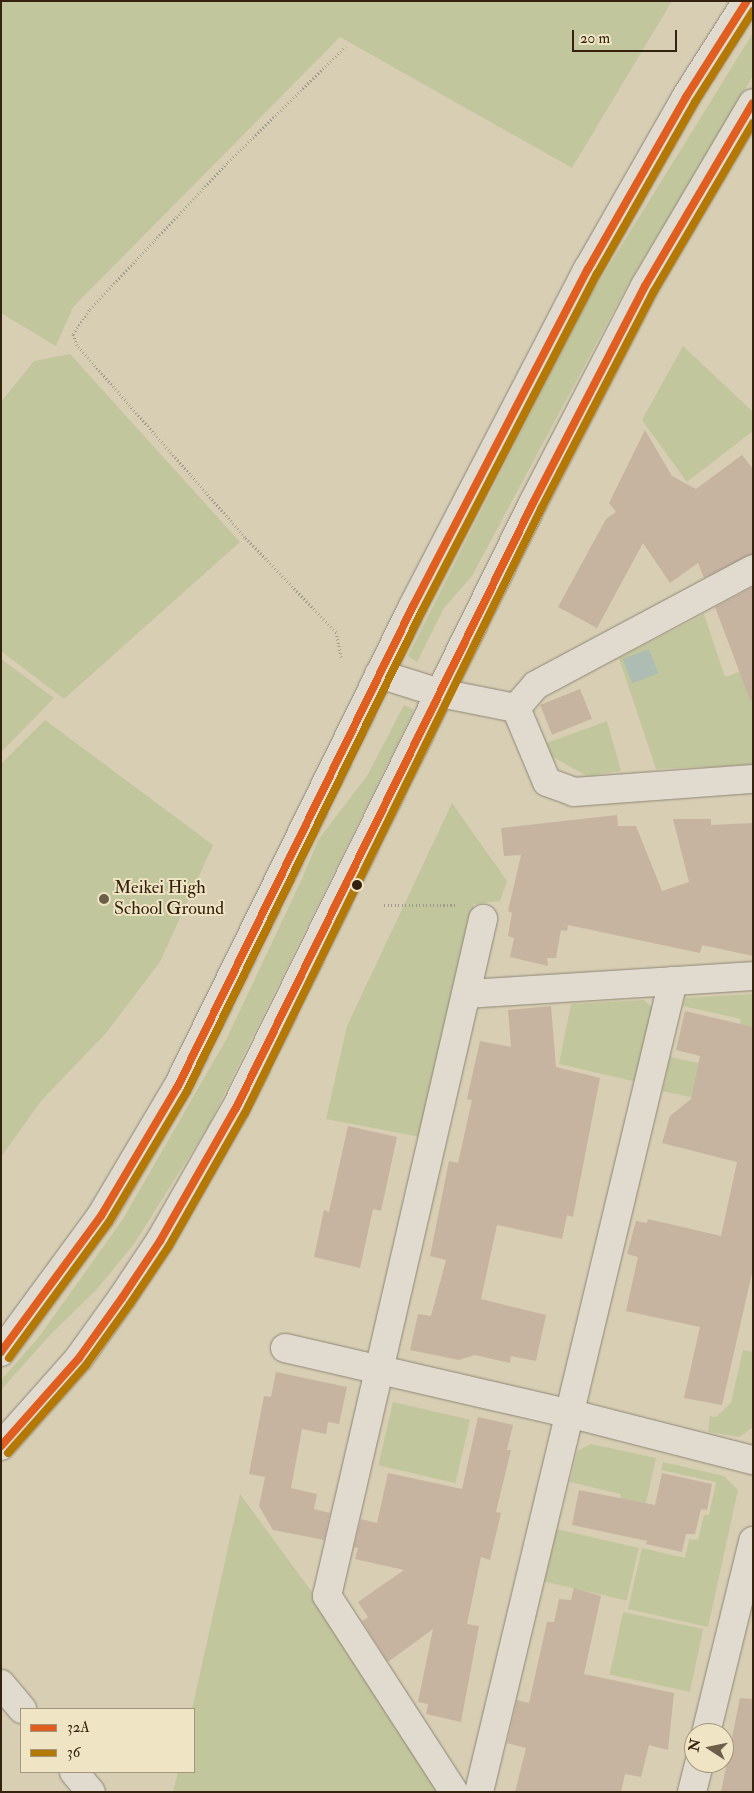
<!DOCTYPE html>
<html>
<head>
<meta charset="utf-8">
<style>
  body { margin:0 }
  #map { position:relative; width:754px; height:1793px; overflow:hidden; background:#d7ceb4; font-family:"IM FELL Double Pica",serif }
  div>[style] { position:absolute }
  .green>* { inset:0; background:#c2c69d; transform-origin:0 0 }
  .water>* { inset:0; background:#adbdb3; transform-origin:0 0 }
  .building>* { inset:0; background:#c6b4a1; transform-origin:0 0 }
  .path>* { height:3px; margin-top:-1.5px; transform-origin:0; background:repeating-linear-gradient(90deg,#a19b8f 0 1px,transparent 0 3.5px) }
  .roads { filter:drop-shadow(0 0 1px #8e8675) drop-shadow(0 0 1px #8e8675) }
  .street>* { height:28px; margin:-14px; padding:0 14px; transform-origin:14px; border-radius:14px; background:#e0dbce }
  .secondary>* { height:28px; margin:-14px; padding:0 14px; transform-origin:14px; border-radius:14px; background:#e0dbce }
  .bus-1>* { height:8px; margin:-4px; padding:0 4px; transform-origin:4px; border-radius:4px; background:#df5e20 }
  .bus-2>* { height:8px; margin:-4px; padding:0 4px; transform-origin:4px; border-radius:4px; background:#b37805 }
  .dots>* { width:14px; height:14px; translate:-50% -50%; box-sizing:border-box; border:2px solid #efe4c4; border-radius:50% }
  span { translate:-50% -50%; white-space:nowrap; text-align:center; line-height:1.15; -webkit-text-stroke:4px #efe4c4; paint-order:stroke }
  .poi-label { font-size:18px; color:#34220f }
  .left { translate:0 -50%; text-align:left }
  .frame { position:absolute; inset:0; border:2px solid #34220f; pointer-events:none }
  .legend { position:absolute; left:20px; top:1708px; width:175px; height:65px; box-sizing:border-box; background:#efe4c4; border:1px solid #a4967c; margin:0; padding:6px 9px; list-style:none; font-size:15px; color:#34220f }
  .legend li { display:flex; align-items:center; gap:10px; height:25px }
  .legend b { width:25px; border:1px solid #a4967c }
  .north { position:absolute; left:684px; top:1723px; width:50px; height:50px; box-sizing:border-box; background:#efe4c4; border:1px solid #a4967c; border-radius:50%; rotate:281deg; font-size:14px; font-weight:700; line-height:20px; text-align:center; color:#34220f }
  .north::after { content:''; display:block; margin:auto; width:18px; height:22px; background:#6d5e49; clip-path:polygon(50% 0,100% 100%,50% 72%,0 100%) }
  .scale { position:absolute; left:572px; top:30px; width:105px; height:22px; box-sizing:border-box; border:2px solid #34220f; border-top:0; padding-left:6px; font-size:15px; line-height:18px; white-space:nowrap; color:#34220f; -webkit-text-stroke:4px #efe4c4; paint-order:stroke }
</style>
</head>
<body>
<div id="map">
  <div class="green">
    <div style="clip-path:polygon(1px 1px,672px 1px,572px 168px,340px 37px,73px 307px,56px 346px,1px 313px)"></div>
    <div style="clip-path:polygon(753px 33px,753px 76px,625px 290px,472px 576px,444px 608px,417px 662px,408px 656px,586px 303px)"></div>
    <div style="clip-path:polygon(683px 346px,753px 412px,753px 431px,687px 482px,642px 420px)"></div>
    <div style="clip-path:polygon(70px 354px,240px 542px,64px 699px,1px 651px,1px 402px,34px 361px)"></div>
    <div style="clip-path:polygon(704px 614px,725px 677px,753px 667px,753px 765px,656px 769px,619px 658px)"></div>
    <div style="clip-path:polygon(1px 659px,54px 698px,1px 752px)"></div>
    <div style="clip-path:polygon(404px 705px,414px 710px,209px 1125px,134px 1244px,97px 1289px,50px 1335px,1px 1390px,1px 1380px,39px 1337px,123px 1219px,227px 1038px,302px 879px,318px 840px,367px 776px)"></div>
    <div style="clip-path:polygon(45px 720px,213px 845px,160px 962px,106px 1033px,41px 1101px,1px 1157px,1px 764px)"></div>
    <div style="clip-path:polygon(607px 721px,621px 771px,587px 776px,551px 756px,547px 743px)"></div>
    <div style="clip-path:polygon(452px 803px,507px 881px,500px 901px,474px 904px,420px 1137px,326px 1119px,347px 1026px)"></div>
    <div style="clip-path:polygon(753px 994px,753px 1050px,731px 1064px,741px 1019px,683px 1006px,685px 998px)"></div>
    <div style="clip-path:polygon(644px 1000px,653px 1008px,637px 1082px,559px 1064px,571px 1004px)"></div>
    <div style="left:670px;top:1057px;width:76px;height:35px;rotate:12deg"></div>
    <div style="clip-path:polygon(743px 1350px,753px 1352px,752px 1428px,739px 1437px,708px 1432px,710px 1416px,716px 1417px,731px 1403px)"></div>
    <div style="left:393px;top:1402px;width:79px;height:65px;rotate:13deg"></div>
    <div style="clip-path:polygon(591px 1444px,656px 1458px,640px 1530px,617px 1515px,621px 1494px,570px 1482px,577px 1451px)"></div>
    <div style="clip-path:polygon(663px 1462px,724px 1476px,738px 1490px,708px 1627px,628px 1609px,642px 1548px,685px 1558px,689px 1539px,698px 1540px,704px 1515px,709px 1515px,716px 1482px,661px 1470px)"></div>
    <div style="clip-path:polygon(240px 1494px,309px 1588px,444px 1792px,173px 1792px,178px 1772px,194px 1772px,192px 1709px)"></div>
    <div style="left:557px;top:1529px;width:84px;height:54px;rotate:13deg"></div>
    <div style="left:623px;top:1612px;width:82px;height:64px;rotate:12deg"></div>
  </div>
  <div class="water">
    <div style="left:649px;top:649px;width:26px;height:28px;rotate:69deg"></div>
  </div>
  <div class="building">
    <div style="clip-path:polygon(645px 430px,672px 476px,696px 489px,742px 455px,753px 469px,753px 554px,704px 578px,698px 563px,670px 583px,643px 543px,597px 628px,558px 607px,606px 519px,616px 512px,609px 503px)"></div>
    <div style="clip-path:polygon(753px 587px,753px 700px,750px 700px,715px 607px)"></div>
    <div style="left:580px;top:689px;width:32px;height:43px;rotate:68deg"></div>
    <div style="clip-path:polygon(617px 815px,618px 826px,636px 826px,662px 891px,689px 882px,673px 819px,711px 819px,711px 825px,753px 823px,753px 956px,702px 945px,700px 953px,568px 925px,567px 931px,561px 930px,556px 958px,547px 958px,548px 966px,510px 957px,514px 938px,508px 936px,512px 913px,508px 911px,521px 855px,504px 856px,501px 828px)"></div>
    <div style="clip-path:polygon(551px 1006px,556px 1067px,600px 1078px,573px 1217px,567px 1215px,562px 1239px,497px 1225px,481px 1299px,546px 1315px,536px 1361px,511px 1356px,510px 1363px,475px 1355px,459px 1360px,410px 1350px,418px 1314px,431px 1316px,446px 1260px,430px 1256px,449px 1161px,458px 1163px,472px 1100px,467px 1099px,480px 1041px,511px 1047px,508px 1010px)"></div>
    <div style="clip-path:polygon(685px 1011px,753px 1027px,753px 1269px,722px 1405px,684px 1398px,700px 1327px,626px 1311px,638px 1257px,627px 1254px,636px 1221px,647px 1223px,648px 1219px,721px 1236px,737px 1162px,662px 1143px,670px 1116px,691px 1099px,700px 1056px,676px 1050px)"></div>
    <div style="clip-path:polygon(348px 1126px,397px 1137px,381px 1211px,373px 1209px,360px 1268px,314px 1257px,324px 1210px,329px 1212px)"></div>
    <div style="clip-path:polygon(276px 1372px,347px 1387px,339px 1424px,328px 1422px,326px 1434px,302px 1429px,291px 1488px,317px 1494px,314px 1509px,330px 1513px,324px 1540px,273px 1530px,259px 1506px,265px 1477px,249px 1474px,264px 1396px,271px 1397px)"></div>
    <div style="clip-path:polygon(478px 1417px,513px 1425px,507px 1450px,511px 1450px,496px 1512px,501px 1513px,490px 1560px,481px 1557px,467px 1624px,479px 1626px,461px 1722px,426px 1714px,428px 1704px,418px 1702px,433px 1629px,388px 1662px,362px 1621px,368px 1617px,358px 1602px,404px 1570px,355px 1559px,358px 1548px,354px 1547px,361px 1519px,377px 1523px,388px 1473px,462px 1489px)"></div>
    <div style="clip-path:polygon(662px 1473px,712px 1484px,707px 1510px,701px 1509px,695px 1534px,686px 1534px,682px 1552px,646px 1544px,647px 1541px,572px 1525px,579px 1490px,655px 1505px)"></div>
    <div style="clip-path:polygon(574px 1588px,601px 1596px,584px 1674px,674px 1693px,668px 1750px,649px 1745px,641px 1777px,625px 1774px,621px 1792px,515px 1792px,526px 1748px,507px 1743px,517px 1700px,529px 1703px,547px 1622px,554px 1622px,559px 1599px,571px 1600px)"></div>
    <div style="clip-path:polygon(740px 1698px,753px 1699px,753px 1792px,721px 1792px)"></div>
  </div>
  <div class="path">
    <div style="left:341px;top:657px;width:25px;rotate:-101deg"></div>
    <div style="left:336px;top:632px;width:132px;rotate:-133.8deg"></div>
    <div style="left:245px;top:537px;width:255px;rotate:-131.2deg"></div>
    <div style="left:77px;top:345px;width:12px;rotate:-110deg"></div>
    <div style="left:73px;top:334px;width:30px;rotate:-56deg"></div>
    <div style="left:90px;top:309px;width:202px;rotate:-46.8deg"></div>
    <div style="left:228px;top:162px;width:165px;rotate:-44.5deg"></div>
    <div style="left:384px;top:905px;width:71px"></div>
  </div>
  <div class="roads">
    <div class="street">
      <div style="left:379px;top:674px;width:64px;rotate:17.3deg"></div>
      <div style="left:440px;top:693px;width:77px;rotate:11.2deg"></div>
      <div style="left:516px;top:708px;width:80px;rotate:67.3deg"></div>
      <div style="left:547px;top:782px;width:29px;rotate:20deg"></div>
      <div style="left:574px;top:792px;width:179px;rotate:-4.2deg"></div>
      <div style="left:516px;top:708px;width:30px;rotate:-49deg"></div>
      <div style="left:536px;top:685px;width:246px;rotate:-28.1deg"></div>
      <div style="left:467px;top:994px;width:287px;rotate:-3.6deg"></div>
      <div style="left:454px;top:1792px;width:234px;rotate:-122.9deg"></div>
      <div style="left:327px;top:1596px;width:695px;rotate:-77.02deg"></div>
      <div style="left:479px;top:1792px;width:834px;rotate:-76.55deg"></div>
    </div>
    <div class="secondary">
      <div style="left:285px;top:1348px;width:294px;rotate:13deg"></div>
      <div style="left:572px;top:1414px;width:187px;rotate:14.3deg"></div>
      <div style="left:1px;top:1352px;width:169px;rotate:-53.7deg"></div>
      <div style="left:101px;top:1216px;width:151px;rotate:-59.4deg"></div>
      <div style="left:178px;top:1086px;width:534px;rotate:-63.91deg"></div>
      <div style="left:413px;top:606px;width:380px;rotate:-62.6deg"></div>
      <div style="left:588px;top:269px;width:198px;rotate:-60.3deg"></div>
      <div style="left:686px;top:97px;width:114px;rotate:-57.6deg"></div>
      <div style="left:1px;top:1446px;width:118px;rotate:-48.4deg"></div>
      <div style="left:79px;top:1358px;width:74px;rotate:-54.4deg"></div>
      <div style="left:122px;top:1298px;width:69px;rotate:-56.3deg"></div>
      <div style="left:160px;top:1241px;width:153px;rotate:-60.3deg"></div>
      <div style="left:236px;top:1108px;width:674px;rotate:-63.85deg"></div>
      <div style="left:533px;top:503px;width:244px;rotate:-62.7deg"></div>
      <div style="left:645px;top:286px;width:212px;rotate:-59.5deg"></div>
      <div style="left:1px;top:1684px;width:33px;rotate:50deg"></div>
      <div style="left:706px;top:1733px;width:198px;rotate:-76.2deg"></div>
      <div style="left:74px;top:1772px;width:26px;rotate:50deg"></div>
      <div style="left:692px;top:1792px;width:30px;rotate:-76deg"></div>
    </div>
  </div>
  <div class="bus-1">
    <div style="left:1px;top:1352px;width:169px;rotate:-53.7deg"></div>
    <div style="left:101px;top:1216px;width:151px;rotate:-59.4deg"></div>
    <div style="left:178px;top:1086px;width:534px;rotate:-63.91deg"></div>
    <div style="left:413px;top:606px;width:380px;rotate:-62.6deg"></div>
    <div style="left:588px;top:269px;width:198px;rotate:-60.3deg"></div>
    <div style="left:686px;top:97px;width:114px;rotate:-57.6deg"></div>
    <div style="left:1px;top:1446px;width:118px;rotate:-48.4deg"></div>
    <div style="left:79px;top:1358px;width:74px;rotate:-54.4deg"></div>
    <div style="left:122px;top:1298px;width:69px;rotate:-56.3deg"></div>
    <div style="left:160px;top:1241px;width:153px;rotate:-60.3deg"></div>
    <div style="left:236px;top:1108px;width:674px;rotate:-63.85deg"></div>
    <div style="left:533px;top:503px;width:244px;rotate:-62.7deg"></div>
    <div style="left:645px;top:286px;width:212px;rotate:-59.5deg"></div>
  </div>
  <div class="bus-2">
    <div style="left:9px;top:1358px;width:169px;rotate:-53.7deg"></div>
    <div style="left:109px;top:1222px;width:152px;rotate:-59.2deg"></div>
    <div style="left:187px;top:1091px;width:534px;rotate:-63.91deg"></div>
    <div style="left:422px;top:611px;width:380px;rotate:-62.6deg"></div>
    <div style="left:597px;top:274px;width:198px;rotate:-60.3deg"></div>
    <div style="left:695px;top:102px;width:108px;rotate:-57.5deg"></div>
    <div style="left:8px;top:1453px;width:118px;rotate:-48.4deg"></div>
    <div style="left:86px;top:1365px;width:75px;rotate:-54.2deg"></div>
    <div style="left:130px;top:1304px;width:70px;rotate:-56.1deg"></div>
    <div style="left:169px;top:1246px;width:153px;rotate:-60.3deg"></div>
    <div style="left:245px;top:1113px;width:675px;rotate:-63.89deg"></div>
    <div style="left:542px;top:507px;width:243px;rotate:-62.6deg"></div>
    <div style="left:654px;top:291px;width:195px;rotate:-59.5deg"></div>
  </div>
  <div class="dots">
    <div style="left:357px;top:885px;background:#34220f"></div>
    <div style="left:104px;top:899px;background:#6d5e49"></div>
  </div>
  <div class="poi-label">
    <span class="left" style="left:114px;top:899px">Meikei High<br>School Ground</span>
  </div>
  <div class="frame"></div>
  <ul class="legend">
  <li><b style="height:6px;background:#df5e20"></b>32A</li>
  <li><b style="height:6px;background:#b37805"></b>36</li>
  </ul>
  <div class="north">N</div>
  <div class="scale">20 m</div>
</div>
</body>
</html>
